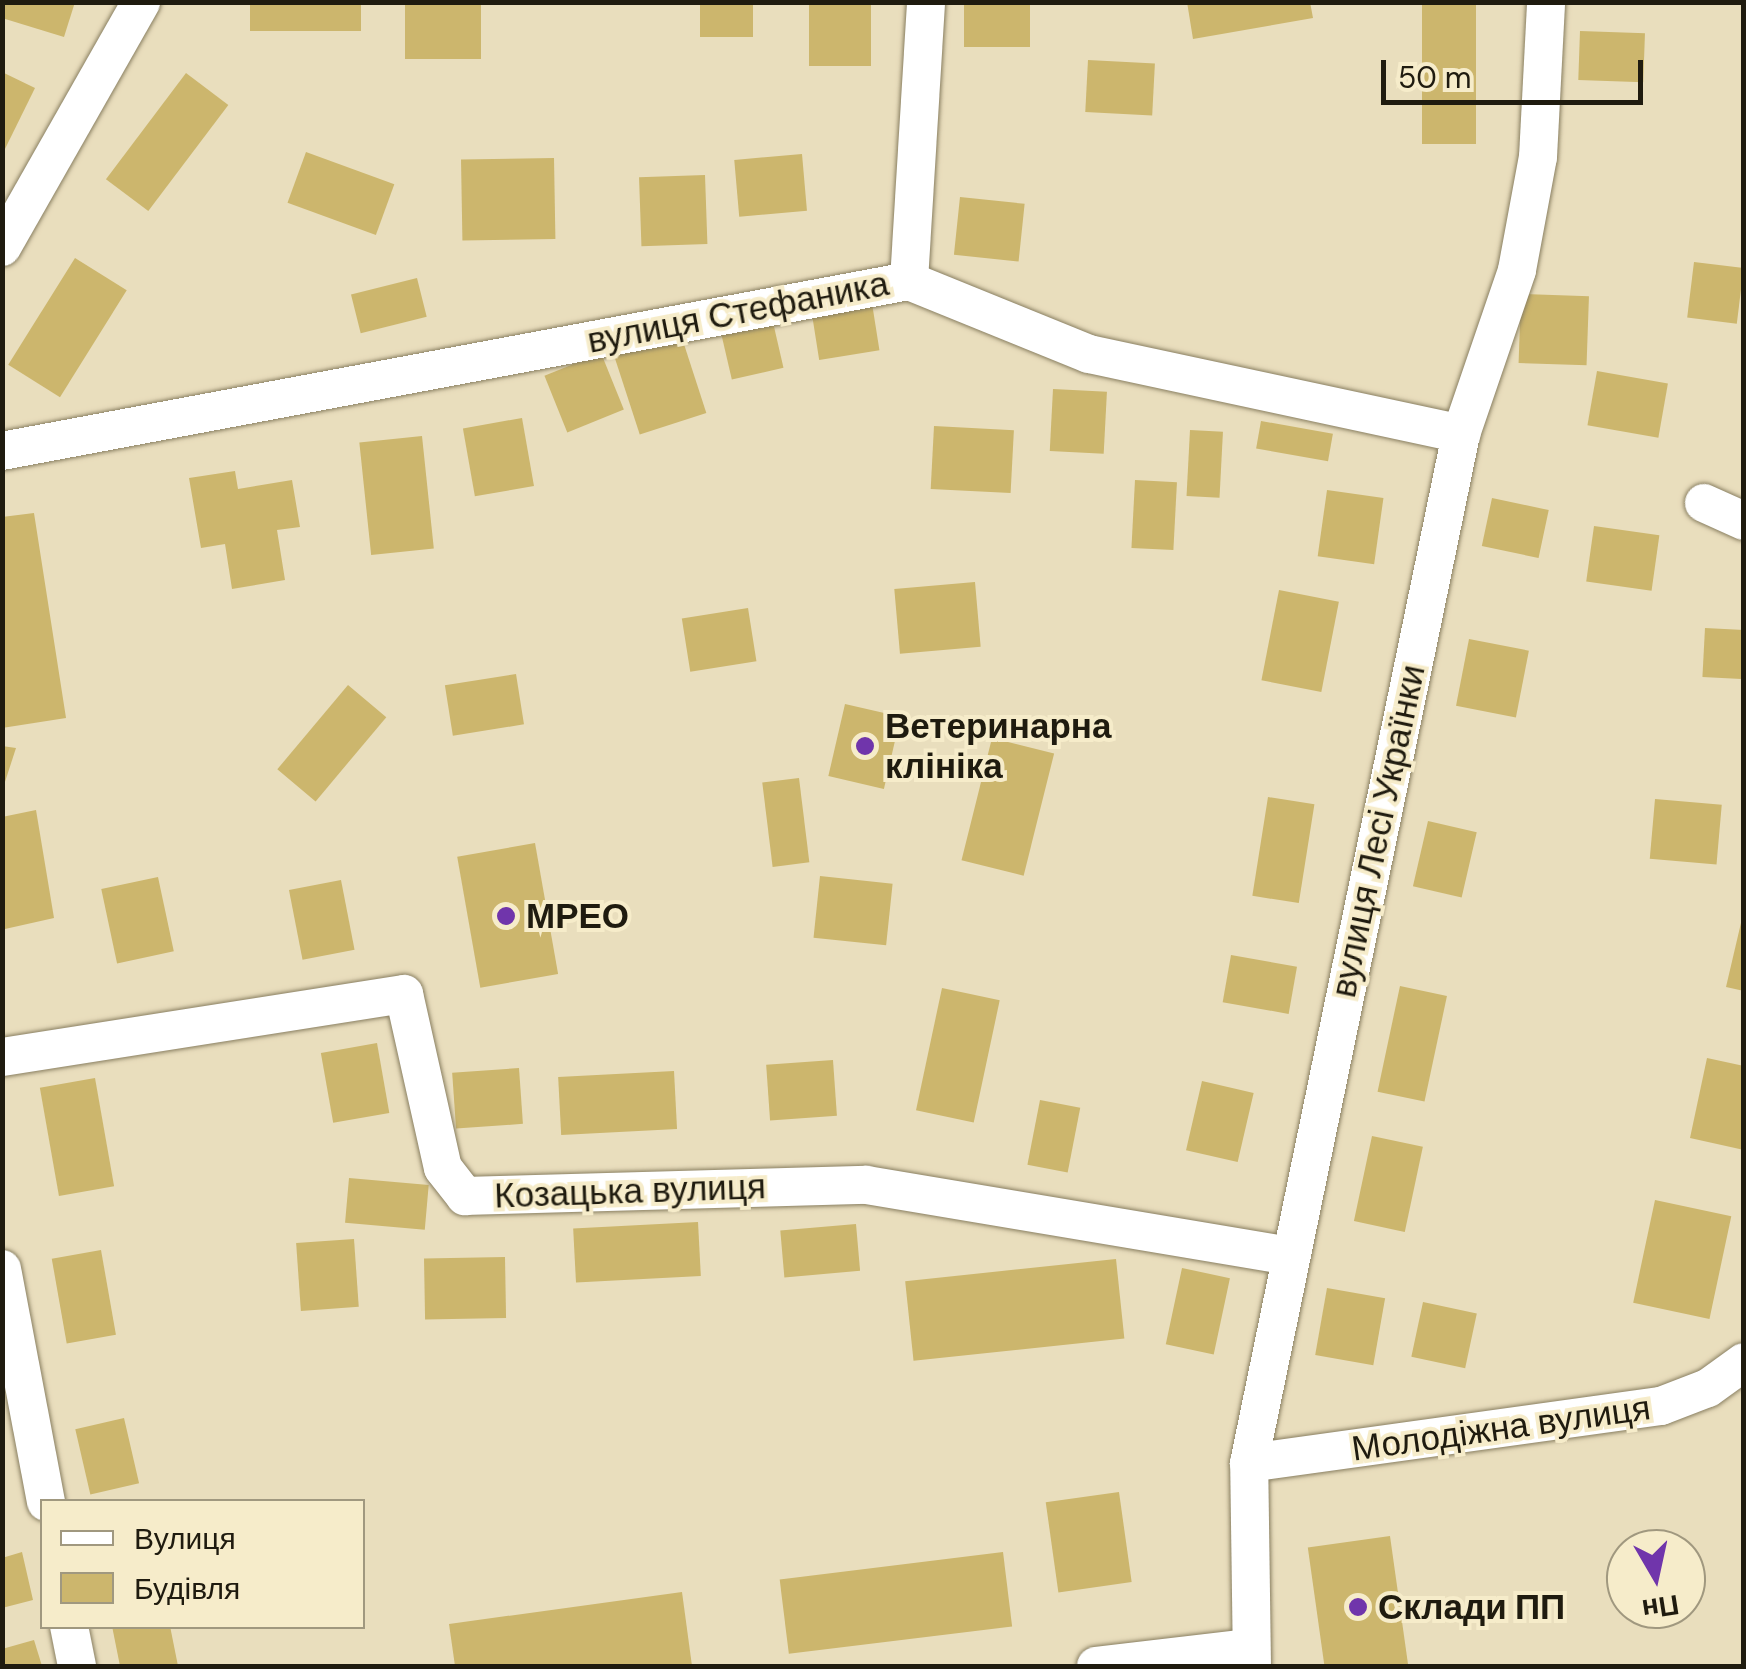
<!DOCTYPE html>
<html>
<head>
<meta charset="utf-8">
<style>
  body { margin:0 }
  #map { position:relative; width:1746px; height:1669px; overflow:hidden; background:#e9debd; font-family:"DM Sans",sans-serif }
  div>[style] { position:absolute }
  .building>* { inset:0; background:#ccb66d; transform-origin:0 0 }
  .roads { filter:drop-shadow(0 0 2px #897f61) drop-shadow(0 0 2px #897f61) }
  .minor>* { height:38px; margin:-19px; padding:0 19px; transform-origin:19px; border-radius:19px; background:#fff }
  .dots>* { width:28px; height:28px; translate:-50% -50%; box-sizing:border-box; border:5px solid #f6ecca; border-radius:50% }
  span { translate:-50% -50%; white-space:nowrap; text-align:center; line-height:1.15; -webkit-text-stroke:8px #f6ecca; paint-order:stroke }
  .street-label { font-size:35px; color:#1f1b0f }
  .poi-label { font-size:35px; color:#1f1b0f; font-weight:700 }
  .left { translate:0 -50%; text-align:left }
  .frame { position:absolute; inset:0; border:5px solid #1f1b0f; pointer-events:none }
  .legend { position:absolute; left:40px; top:1499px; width:325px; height:130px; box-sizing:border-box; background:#f6ecca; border:2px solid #a0987f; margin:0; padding:12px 18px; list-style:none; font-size:30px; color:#1f1b0f }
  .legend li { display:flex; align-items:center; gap:20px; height:50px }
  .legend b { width:50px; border:2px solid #a0987f }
  .north { position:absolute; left:1606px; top:1529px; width:100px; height:100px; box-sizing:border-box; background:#f6ecca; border:2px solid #a0987f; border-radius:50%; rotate:171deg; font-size:28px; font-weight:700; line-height:40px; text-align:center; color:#1f1b0f }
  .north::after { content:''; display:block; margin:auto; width:35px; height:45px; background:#7035ab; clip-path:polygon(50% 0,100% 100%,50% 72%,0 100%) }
  .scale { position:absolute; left:1381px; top:60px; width:262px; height:45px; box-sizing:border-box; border:5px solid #1f1b0f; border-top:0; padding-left:12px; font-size:30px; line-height:35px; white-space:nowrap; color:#1f1b0f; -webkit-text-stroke:8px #f6ecca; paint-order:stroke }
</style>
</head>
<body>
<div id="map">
  <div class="building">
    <div style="clip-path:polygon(2px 2px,75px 2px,64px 37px,2px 18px)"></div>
    <div style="left:250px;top:2px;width:111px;height:29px"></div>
    <div style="left:405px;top:2px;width:76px;height:57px"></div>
    <div style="left:700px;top:2px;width:53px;height:35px"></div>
    <div style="left:809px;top:2px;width:62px;height:64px"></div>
    <div style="left:964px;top:2px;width:66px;height:45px"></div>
    <div style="clip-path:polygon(1187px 2px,1310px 2px,1313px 18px,1193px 39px)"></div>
    <div style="left:1422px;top:2px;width:54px;height:142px"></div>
    <div style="left:1580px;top:31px;width:65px;height:49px;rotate:2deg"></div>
    <div style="left:1088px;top:60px;width:67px;height:52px;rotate:3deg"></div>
    <div style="clip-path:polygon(2px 72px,35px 88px,2px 155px)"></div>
    <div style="left:186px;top:73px;width:53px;height:133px;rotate:37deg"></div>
    <div style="left:306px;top:152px;width:94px;height:54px;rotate:20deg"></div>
    <div style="left:802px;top:154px;width:57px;height:68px;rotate:85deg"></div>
    <div style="left:554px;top:158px;width:81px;height:93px;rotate:89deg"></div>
    <div style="left:705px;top:175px;width:69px;height:66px;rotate:88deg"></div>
    <div style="left:960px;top:197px;width:65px;height:58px;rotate:6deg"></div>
    <div style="left:75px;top:258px;width:61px;height:126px;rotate:32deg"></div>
    <div style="left:1694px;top:262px;width:50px;height:56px;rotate:7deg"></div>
    <div style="left:417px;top:278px;width:40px;height:68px;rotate:76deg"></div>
    <div style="left:1521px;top:294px;width:68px;height:69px;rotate:2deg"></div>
    <div style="left:871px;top:297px;width:54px;height:61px;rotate:81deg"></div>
    <div style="left:772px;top:318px;width:51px;height:53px;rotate:77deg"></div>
    <div style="left:681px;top:335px;width:82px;height:70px;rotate:72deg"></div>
    <div style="left:601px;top:353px;width:61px;height:61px;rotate:68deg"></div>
    <div style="left:1597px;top:371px;width:72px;height:55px;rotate:10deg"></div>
    <div style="left:1053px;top:389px;width:54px;height:62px;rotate:3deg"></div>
    <div style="left:522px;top:418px;width:69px;height:60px;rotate:80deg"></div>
    <div style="left:1261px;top:421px;width:73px;height:28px;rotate:10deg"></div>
    <div style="left:934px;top:426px;width:80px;height:63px;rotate:3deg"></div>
    <div style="left:1190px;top:430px;width:33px;height:66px;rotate:3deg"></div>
    <div style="left:422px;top:436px;width:113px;height:63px;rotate:84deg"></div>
    <div style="clip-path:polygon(235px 471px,238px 489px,292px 480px,300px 527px,277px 530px,285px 580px,232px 589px,225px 544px,201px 548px,189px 478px)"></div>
    <div style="left:1135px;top:480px;width:42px;height:68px;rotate:3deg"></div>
    <div style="left:1327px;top:490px;width:57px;height:67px;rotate:8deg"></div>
    <div style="left:1492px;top:498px;width:58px;height:49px;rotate:12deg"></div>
    <div style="clip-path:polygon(34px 513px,66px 718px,2px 728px,2px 517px)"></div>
    <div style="left:1594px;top:526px;width:66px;height:56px;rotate:8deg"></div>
    <div style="left:975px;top:582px;width:65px;height:81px;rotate:85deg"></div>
    <div style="left:1279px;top:590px;width:61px;height:92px;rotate:11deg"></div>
    <div style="left:748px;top:608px;width:54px;height:67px;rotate:81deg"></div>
    <div style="left:1705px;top:628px;width:39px;height:49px;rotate:3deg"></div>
    <div style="left:1469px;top:639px;width:61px;height:68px;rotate:11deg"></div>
    <div style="left:516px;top:674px;width:51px;height:72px;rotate:81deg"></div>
    <div style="left:348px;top:685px;width:50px;height:110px;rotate:40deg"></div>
    <div style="left:845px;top:704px;width:57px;height:74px;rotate:13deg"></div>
    <div style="left:992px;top:738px;width:64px;height:126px;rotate:14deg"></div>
    <div style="clip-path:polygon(2px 746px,16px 748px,3px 788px,2px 788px)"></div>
    <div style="left:799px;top:778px;width:85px;height:37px;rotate:83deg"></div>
    <div style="left:1268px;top:797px;width:47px;height:100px;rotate:9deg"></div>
    <div style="left:1655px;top:799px;width:67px;height:60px;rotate:5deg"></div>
    <div style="clip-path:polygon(36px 810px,54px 918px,5px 929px,2px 817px)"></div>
    <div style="left:1428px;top:821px;width:50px;height:67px;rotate:13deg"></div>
    <div style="left:535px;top:843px;width:133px;height:79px;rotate:80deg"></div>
    <div style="left:820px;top:876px;width:73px;height:62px;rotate:6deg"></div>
    <div style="left:158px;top:877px;width:76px;height:58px;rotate:78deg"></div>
    <div style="left:341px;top:880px;width:71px;height:53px;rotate:79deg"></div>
    <div style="clip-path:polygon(1744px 910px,1744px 991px,1726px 987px)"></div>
    <div style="left:1231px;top:955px;width:67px;height:48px;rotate:10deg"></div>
    <div style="left:1400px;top:986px;width:48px;height:108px;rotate:12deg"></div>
    <div style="left:942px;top:988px;width:59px;height:125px;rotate:12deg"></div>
    <div style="left:377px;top:1043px;width:71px;height:57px;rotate:80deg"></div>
    <div style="clip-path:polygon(1707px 1058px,1744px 1066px,1744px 1150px,1690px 1138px)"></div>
    <div style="left:833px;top:1060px;width:56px;height:67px;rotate:86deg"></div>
    <div style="left:519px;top:1068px;width:56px;height:67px;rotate:86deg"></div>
    <div style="left:674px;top:1071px;width:58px;height:116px;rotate:87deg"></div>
    <div style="left:95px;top:1078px;width:110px;height:56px;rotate:80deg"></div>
    <div style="left:1202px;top:1081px;width:53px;height:71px;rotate:13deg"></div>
    <div style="left:1040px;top:1100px;width:41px;height:66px;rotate:11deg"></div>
    <div style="left:1372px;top:1136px;width:52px;height:87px;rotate:12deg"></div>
    <div style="left:349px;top:1178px;width:80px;height:45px;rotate:5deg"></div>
    <div style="left:1655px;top:1200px;width:78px;height:105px;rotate:12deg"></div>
    <div style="left:698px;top:1222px;width:54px;height:125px;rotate:87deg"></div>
    <div style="left:856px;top:1224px;width:47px;height:76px;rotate:85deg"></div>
    <div style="left:354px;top:1239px;width:68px;height:58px;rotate:86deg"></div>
    <div style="left:101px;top:1250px;width:86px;height:50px;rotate:80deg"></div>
    <div style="left:505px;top:1257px;width:61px;height:81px;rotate:89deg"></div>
    <div style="left:1116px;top:1259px;width:80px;height:212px;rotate:84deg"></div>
    <div style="left:1182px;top:1268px;width:49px;height:78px;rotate:12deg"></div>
    <div style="left:1327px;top:1288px;width:59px;height:68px;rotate:10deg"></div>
    <div style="left:1423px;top:1302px;width:55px;height:56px;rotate:12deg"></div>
    <div style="left:124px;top:1418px;width:67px;height:50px;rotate:77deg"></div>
    <div style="left:1119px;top:1492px;width:91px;height:74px;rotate:82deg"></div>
    <div style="left:1390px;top:1536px;width:131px;height:83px;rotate:82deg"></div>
    <div style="clip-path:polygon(22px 1552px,33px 1600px,2px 1608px,2px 1558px)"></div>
    <div style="left:1003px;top:1552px;width:75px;height:225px;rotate:83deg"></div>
    <div style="clip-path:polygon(682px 1592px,692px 1666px,455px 1666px,449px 1624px)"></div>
    <div style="clip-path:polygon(112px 1626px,170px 1626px,178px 1666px,120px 1666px)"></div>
    <div style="clip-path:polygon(34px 1640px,42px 1666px,2px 1666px,2px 1649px)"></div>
  </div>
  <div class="roads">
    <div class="minor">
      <div style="left:2px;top:247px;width:282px;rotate:-60.4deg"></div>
      <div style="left:909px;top:281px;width:280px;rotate:-86.5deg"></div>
      <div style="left:2px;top:451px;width:923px;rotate:-10.62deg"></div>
      <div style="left:909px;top:281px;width:194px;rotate:22.1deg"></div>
      <div style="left:1089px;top:354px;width:381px;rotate:12.1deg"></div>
      <div style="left:1704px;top:503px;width:44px;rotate:24.2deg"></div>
      <div style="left:2px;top:1057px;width:407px;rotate:-8.9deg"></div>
      <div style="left:404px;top:994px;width:178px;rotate:77.4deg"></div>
      <div style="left:443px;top:1168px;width:36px;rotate:52deg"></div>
      <div style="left:465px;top:1196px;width:401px;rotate:-1.6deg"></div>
      <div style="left:866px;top:1185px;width:429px;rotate:9.5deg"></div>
      <div style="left:2px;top:1269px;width:237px;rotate:79.3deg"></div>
      <div style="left:1249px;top:1463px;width:416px;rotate:-7.9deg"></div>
      <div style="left:1661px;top:1406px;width:50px;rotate:-21deg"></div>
      <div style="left:1708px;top:1388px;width:44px;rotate:-35.8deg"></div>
      <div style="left:69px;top:1626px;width:41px;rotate:78.7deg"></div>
      <div style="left:1096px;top:1666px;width:155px;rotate:-6.7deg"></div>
      <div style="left:1252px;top:1666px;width:203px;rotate:-90.8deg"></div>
      <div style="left:1249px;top:1463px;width:1051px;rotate:-78.36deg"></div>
      <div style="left:1461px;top:434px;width:173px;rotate:-71.1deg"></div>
      <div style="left:1517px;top:270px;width:115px;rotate:-79.5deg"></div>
      <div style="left:1538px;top:157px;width:155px;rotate:-87deg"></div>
    </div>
  </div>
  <div class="dots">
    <div style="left:865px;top:746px;background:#7035ab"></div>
    <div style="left:506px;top:916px;background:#7035ab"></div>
    <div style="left:1358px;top:1607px;background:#7035ab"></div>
  </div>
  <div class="street-label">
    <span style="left:738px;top:312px;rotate:-11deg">вулиця Стефаника</span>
    <span style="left:1378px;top:831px;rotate:-78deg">вулиця Лесі Українки</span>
    <span style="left:630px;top:1191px;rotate:-2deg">Козацька вулиця</span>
    <span style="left:1501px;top:1428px;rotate:-8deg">Молодіжна вулиця</span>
  </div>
  <div class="poi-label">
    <span class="left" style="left:885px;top:746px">Ветеринарна<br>клініка</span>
    <span class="left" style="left:526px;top:916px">МРЕО</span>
    <span class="left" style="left:1378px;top:1607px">Склади ПП</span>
  </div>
  <div class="frame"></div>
  <ul class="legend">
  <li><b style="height:12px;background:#fff"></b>Вулиця</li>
  <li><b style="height:28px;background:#ccb66d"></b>Будівля</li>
  </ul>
  <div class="north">Пн</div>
  <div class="scale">50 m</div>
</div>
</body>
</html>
